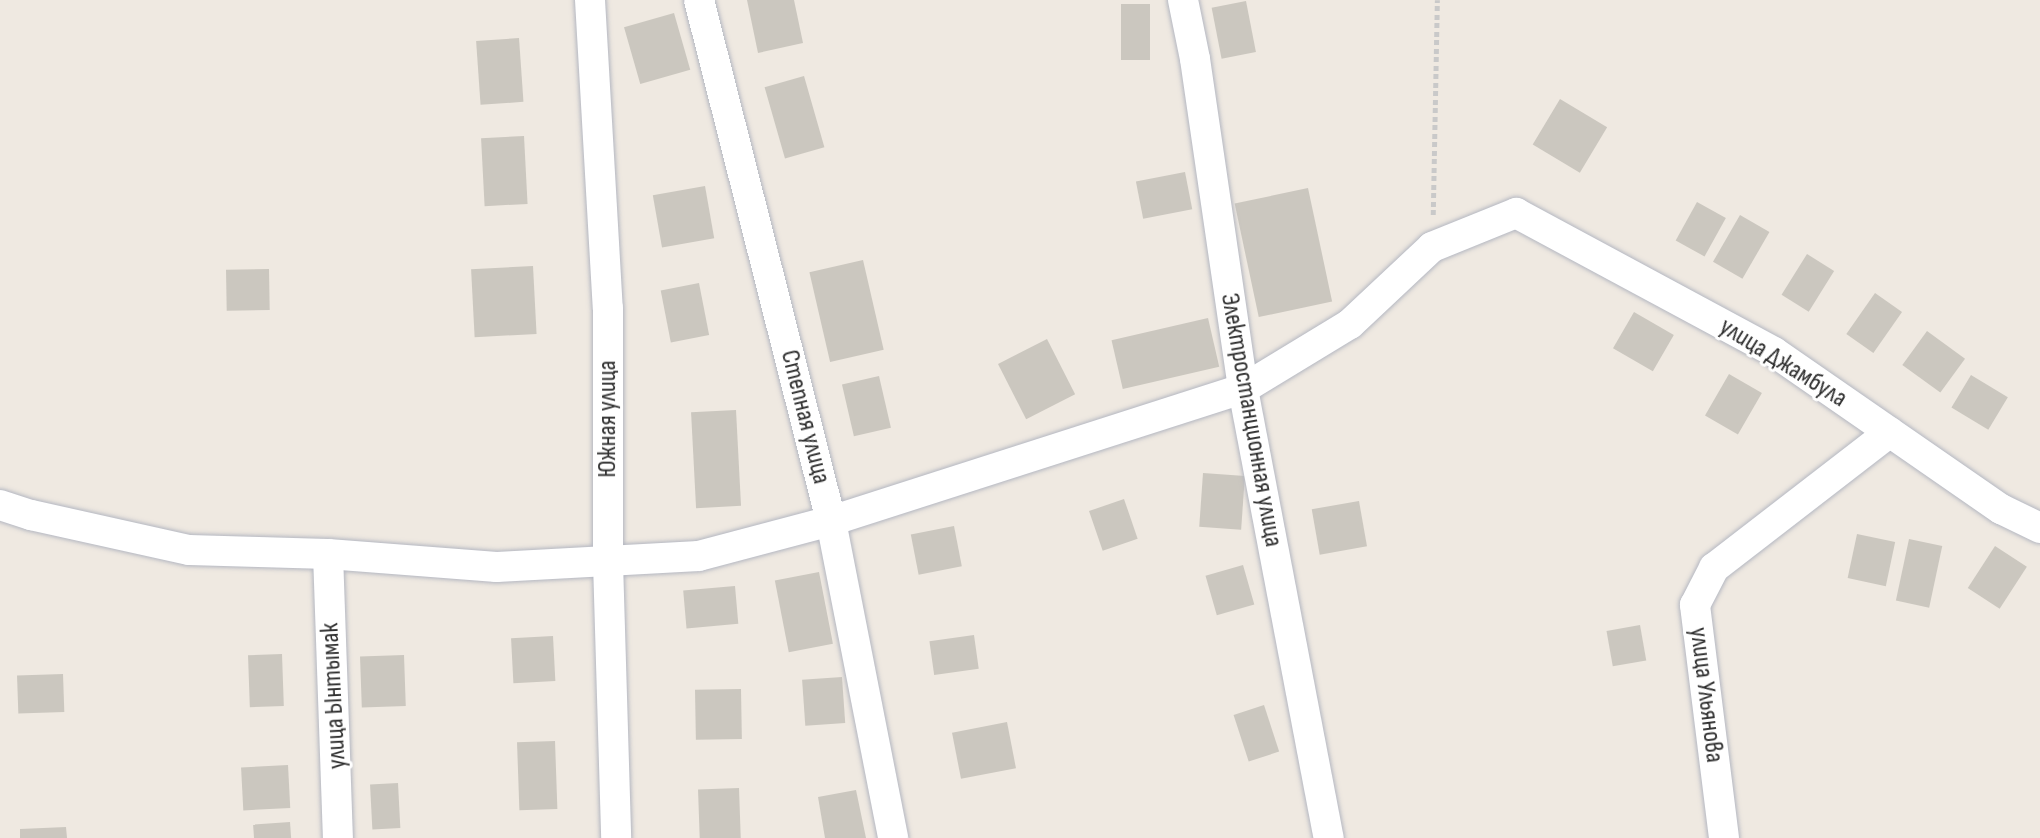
<!DOCTYPE html>
<html>
<head>
<meta charset="utf-8">
<style>
  body { margin:0 }
  #map { position:relative; width:2040px; height:838px; overflow:hidden; background:#efe9e1; font-family:"Sofia Sans Condensed",sans-serif }
  div>[style] { position:absolute }
  .building>* { inset:0; background:#cbc7bf; transform-origin:0 0 }
  .path>* { height:4.5px; margin-top:-2.25px; transform-origin:0; background:repeating-linear-gradient(90deg,#c9c9c9 0 5px,transparent 0 8.5px) }
  .roads { filter:drop-shadow(0 0 2px #b4b7c1) drop-shadow(0 0 2px #b4b7c1) }
  .minor>* { height:30px; margin:-15px; padding:0 15px; transform-origin:15px; border-radius:15px; background:#fff }
  span { translate:-50% -50%; white-space:nowrap; text-align:center; line-height:1.15; -webkit-text-stroke:6px #fff; paint-order:stroke }
  .street-label { font-size:26px; color:#2e2e2e }
</style>
</head>
<body>
<div id="map">
  <div class="building">
    <div style="clip-path:polygon(747px 0,794px 0,803px 43px,758px 53px)"></div>
    <div style="left:1246px;top:1px;width:52px;height:35px;rotate:79deg"></div>
    <div style="left:1121px;top:4px;width:29px;height:56px"></div>
    <div style="left:674px;top:13px;width:59px;height:52px;rotate:74deg"></div>
    <div style="left:519px;top:38px;width:64px;height:43px;rotate:86deg"></div>
    <div style="left:804px;top:76px;width:74px;height:41px;rotate:74deg"></div>
    <div style="left:1560px;top:99px;width:55px;height:53px;rotate:31deg"></div>
    <div style="left:524px;top:136px;width:68px;height:43px;rotate:87deg"></div>
    <div style="left:1185px;top:172px;width:38px;height:50px;rotate:79deg"></div>
    <div style="left:705px;top:186px;width:53px;height:53px;rotate:80deg"></div>
    <div style="left:1308px;top:188px;width:116px;height:75px;rotate:78deg"></div>
    <div style="left:1697px;top:202px;width:33px;height:44px;rotate:29deg"></div>
    <div style="left:1740px;top:215px;width:34px;height:54px;rotate:30deg"></div>
    <div style="left:1807px;top:254px;width:32px;height:48px;rotate:32deg"></div>
    <div style="left:863px;top:260px;width:92px;height:55px;rotate:77deg"></div>
    <div style="left:533px;top:266px;width:68px;height:62px;rotate:87deg"></div>
    <div style="left:269px;top:269px;width:41px;height:43px;rotate:89deg"></div>
    <div style="left:699px;top:283px;width:53px;height:39px;rotate:79deg"></div>
    <div style="left:1875px;top:293px;width:33px;height:50px;rotate:35deg"></div>
    <div style="left:1634px;top:312px;width:46px;height:42px;rotate:30deg"></div>
    <div style="left:1208px;top:318px;width:50px;height:99px;rotate:77deg"></div>
    <div style="left:1927px;top:331px;width:47px;height:42px;rotate:36deg"></div>
    <div style="left:1047px;top:339px;width:62px;height:55px;rotate:63deg"></div>
    <div style="left:1729px;top:374px;width:38px;height:48px;rotate:30deg"></div>
    <div style="left:1971px;top:375px;width:43px;height:38px;rotate:31deg"></div>
    <div style="left:879px;top:376px;width:53px;height:38px;rotate:77deg"></div>
    <div style="left:736px;top:410px;width:96px;height:45px;rotate:87deg"></div>
    <div style="left:1203px;top:473px;width:42px;height:54px;rotate:4deg"></div>
    <div style="left:1124px;top:499px;width:42px;height:37px;rotate:71deg"></div>
    <div style="left:1359px;top:501px;width:46px;height:48px;rotate:80deg"></div>
    <div style="left:954px;top:526px;width:41px;height:44px;rotate:79deg"></div>
    <div style="left:1857px;top:534px;width:39px;height:45px;rotate:12deg"></div>
    <div style="left:1909px;top:539px;width:34px;height:63px;rotate:12deg"></div>
    <div style="left:1995px;top:546px;width:38px;height:50px;rotate:33deg"></div>
    <div style="left:1243px;top:565px;width:41px;height:39px;rotate:74deg"></div>
    <div style="left:819px;top:572px;width:73px;height:45px;rotate:79deg"></div>
    <div style="left:735px;top:586px;width:38px;height:52px;rotate:85deg"></div>
    <div style="left:1640px;top:625px;width:36px;height:34px;rotate:80deg"></div>
    <div style="left:974px;top:635px;width:34px;height:45px;rotate:82deg"></div>
    <div style="left:553px;top:636px;width:45px;height:42px;rotate:87deg"></div>
    <div style="left:282px;top:654px;width:52px;height:34px;rotate:88deg"></div>
    <div style="left:404px;top:655px;width:51px;height:44px;rotate:88deg"></div>
    <div style="left:63px;top:674px;width:38px;height:46px;rotate:88deg"></div>
    <div style="left:842px;top:677px;width:46px;height:40px;rotate:86deg"></div>
    <div style="left:741px;top:689px;width:50px;height:46px;rotate:89deg"></div>
    <div style="left:1264px;top:705px;width:49px;height:32px;rotate:72deg"></div>
    <div style="left:1007px;top:722px;width:47px;height:56px;rotate:79deg"></div>
    <div style="left:555px;top:741px;width:68px;height:38px;rotate:88deg"></div>
    <div style="left:288px;top:765px;width:43px;height:47px;rotate:87deg"></div>
    <div style="left:398px;top:783px;width:45px;height:28px;rotate:87deg"></div>
    <div style="left:739px;top:788px;width:50px;height:41px;rotate:88deg"></div>
    <div style="clip-path:polygon(856px 790px,866px 838px,825px 838px,818px 797px)"></div>
    <div style="left:290px;top:822px;width:16px;height:37px;rotate:86deg"></div>
    <div style="clip-path:polygon(66px 827px,67px 838px,20px 838px,20px 829px)"></div>
  </div>
  <div class="path">
    <div style="left:1433px;top:215px;width:215px;rotate:-88.9deg"></div>
  </div>
  <div class="roads">
    <div class="minor">
      <div style="left:590px;top:0;width:309px;rotate:86.7deg"></div>
      <div style="left:608px;top:308px;width:254px;rotate:90deg"></div>
      <div style="left:608px;top:562px;width:276px;rotate:88.3deg"></div>
      <div style="left:699px;top:0;width:537px;rotate:75.78deg"></div>
      <div style="left:831px;top:521px;width:323px;rotate:78.9deg"></div>
      <div style="left:1183px;top:0;width:60px;rotate:78.5deg"></div>
      <div style="left:1195px;top:59px;width:333px;rotate:81.7deg"></div>
      <div style="left:1243px;top:389px;width:457px;rotate:79.2deg"></div>
      <div style="left:0;top:505px;width:33px;rotate:18deg"></div>
      <div style="left:31px;top:515px;width:162px;rotate:12.5deg"></div>
      <div style="left:189px;top:550px;width:139px;rotate:1.6deg"></div>
      <div style="left:328px;top:554px;width:169px;rotate:4.4deg"></div>
      <div style="left:497px;top:567px;width:202px;rotate:-3.1deg"></div>
      <div style="left:699px;top:556px;width:137px;rotate:-14.9deg"></div>
      <div style="left:831px;top:521px;width:433px;rotate:-17.8deg"></div>
      <div style="left:1243px;top:389px;width:125px;rotate:-31.3deg"></div>
      <div style="left:1350px;top:324px;width:112px;rotate:-43.2deg"></div>
      <div style="left:1432px;top:247px;width:91px;rotate:-22deg"></div>
      <div style="left:1516px;top:213px;width:293px;rotate:28.3deg"></div>
      <div style="left:1774px;top:352px;width:276px;rotate:34.7deg"></div>
      <div style="left:2001px;top:509px;width:43px;rotate:26deg"></div>
      <div style="left:328px;top:554px;width:284px;rotate:88deg"></div>
      <div style="left:1724px;top:838px;width:235px;rotate:-97.1deg"></div>
      <div style="left:1695px;top:605px;width:42px;rotate:-62.8deg"></div>
      <div style="left:1714px;top:568px;width:222px;rotate:-37.7deg"></div>
    </div>
  </div>
  <div class="street-label">
    <span style="left:1783px;top:363px;rotate:32deg">улица Джамбула</span>
    <span style="left:805px;top:417px;rotate:76deg">Степная улица</span>
    <span style="left:608px;top:419px;rotate:-90deg">Южная улица</span>
    <span style="left:1251px;top:420px;rotate:80deg">Электростанционная улица</span>
    <span style="left:1706px;top:695px;rotate:83deg">улица Ульянова</span>
    <span style="left:334px;top:696px;rotate:-93deg">улица Ынтымак</span>
  </div>
</div>
</body>
</html>
